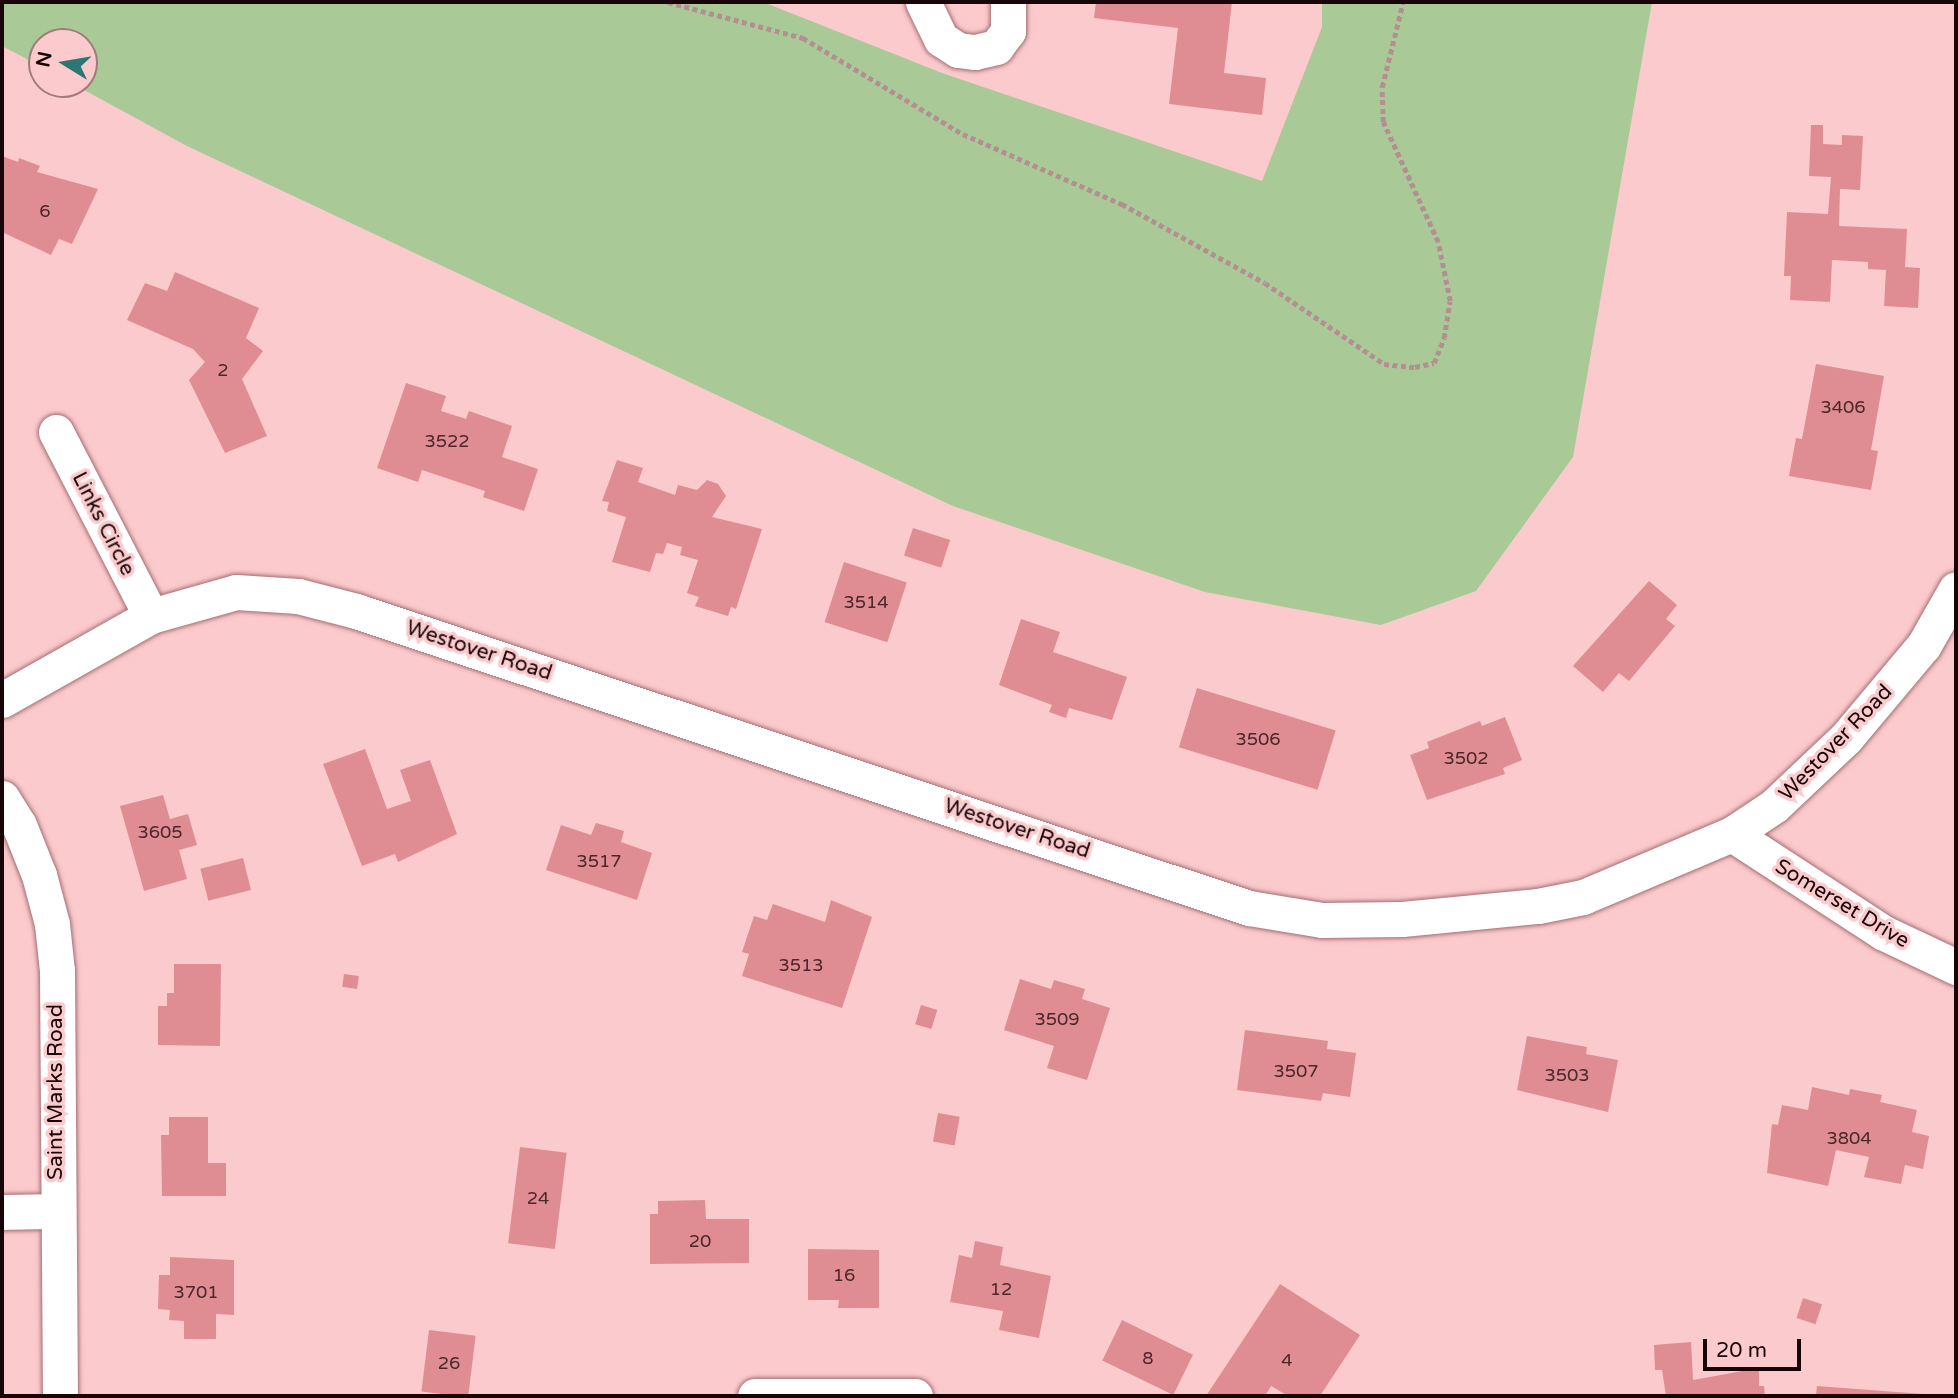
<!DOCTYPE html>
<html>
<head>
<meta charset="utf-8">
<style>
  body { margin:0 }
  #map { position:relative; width:1958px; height:1398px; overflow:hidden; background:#fbcacd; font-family:"Varela Round",sans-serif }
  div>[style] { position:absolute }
  .green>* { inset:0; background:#a9ca97 }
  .building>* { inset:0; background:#df8d93; transform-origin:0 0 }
  .path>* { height:4.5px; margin-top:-2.25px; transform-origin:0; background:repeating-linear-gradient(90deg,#b58e91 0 5px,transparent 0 8.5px) }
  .roads { filter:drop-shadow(0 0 2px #a46e72) drop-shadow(0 0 2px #a46e72) }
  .minor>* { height:35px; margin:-17.5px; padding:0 17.5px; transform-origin:17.5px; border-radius:17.5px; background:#fff }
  span { translate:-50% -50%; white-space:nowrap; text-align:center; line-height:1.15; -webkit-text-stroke:7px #fbcacd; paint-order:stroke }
  .number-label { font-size:18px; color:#49272a }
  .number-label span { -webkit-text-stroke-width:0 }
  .street-label { font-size:21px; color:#170507 }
  .frame { position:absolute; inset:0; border:4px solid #170507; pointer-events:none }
  .north { position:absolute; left:28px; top:28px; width:70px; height:70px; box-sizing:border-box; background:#fbcacd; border:2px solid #a07b7e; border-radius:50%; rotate:281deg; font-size:19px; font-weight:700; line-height:28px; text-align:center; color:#170507 }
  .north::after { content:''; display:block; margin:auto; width:24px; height:32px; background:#2c7676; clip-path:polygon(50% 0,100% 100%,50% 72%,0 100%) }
  .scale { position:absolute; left:1703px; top:1339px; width:98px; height:32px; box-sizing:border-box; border:4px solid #170507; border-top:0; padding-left:9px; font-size:21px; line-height:24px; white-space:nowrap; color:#170507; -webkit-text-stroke:5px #fbcacd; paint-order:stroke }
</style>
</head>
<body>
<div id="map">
  <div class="green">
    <div style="clip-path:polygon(2px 2px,763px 2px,942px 73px,1262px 181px,1322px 27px,1322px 2px,1652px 2px,1573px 457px,1476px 591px,1381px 625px,1205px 592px,953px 506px,187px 146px,73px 84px,84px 84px,84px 42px,42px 42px,42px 67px,2px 46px)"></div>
  </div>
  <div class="building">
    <div style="clip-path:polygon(1096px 2px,1232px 2px,1224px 73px,1266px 78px,1262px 115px,1169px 104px,1178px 28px,1094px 18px)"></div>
    <div style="clip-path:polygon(1811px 125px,1823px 125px,1823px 144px,1842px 145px,1842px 135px,1863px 136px,1860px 190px,1840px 189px,1839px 226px,1907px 229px,1905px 267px,1920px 268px,1918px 308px,1884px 306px,1886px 270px,1868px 269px,1868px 262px,1832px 260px,1830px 302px,1790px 300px,1791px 276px,1784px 276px,1787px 212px,1828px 214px,1831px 177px,1809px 176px)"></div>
    <div style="clip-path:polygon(2px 156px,18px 162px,19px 158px,40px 166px,37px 172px,98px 189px,72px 244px,59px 239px,51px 255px,2px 232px)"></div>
    <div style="clip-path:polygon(175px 272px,259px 308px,246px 338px,263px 351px,242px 379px,267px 436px,225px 453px,189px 380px,205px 362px,193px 349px,127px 320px,145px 283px,167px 291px)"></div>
    <div style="clip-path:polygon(1816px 364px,1884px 376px,1871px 450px,1878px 451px,1871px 490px,1789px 476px,1796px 438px,1802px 439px)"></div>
    <div style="clip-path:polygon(406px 383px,446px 396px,441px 411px,466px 419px,469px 411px,512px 426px,502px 457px,538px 469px,524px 511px,483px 497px,485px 491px,422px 470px,418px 482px,377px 468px)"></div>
    <div style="clip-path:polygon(617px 460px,643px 468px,638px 482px,675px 495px,678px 485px,697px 490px,707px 480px,718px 484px,726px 496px,712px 517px,762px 529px,736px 609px,731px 607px,728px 616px,695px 606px,699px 597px,687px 593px,698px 560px,680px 555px,682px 547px,667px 543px,663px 554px,656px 553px,650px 572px,612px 562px,626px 517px,607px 511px,609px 502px,602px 501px)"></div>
    <div style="left:913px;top:528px;width:39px;height:29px;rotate:18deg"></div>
    <div style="left:844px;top:562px;width:66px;height:63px;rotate:18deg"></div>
    <div style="clip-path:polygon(1649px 581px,1677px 605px,1666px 619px,1675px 626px,1629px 681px,1619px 673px,1603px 692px,1573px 666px)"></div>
    <div style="clip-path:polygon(1021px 619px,1060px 632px,1053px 652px,1127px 677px,1112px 720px,1069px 708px,1066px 718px,1049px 712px,1052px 705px,999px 685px)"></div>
    <div style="left:1197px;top:688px;width:145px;height:62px;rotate:17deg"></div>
    <div style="clip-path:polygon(1505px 717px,1522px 760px,1503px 768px,1505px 774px,1427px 800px,1410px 755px,1429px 748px,1427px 742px,1480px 721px,1482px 726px)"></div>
    <div style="clip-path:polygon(365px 749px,387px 809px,411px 801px,400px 770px,430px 760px,457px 834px,398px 862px,395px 854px,362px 866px,323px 764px)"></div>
    <div style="clip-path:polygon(163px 795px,170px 819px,188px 814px,197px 845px,179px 850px,187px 879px,144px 891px,120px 806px)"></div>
    <div style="clip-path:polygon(596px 823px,624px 831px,621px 842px,652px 853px,637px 900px,546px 870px,561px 825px,591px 835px)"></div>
    <div style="left:243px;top:858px;width:33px;height:44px;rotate:76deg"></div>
    <div style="clip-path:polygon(831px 900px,872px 917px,842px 1008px,742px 976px,749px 954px,742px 952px,754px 916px,767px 920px,773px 904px,825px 922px)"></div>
    <div style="clip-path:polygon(174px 964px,221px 964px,220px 1046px,158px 1045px,158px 1006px,167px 1006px,167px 993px,174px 993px)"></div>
    <div style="left:344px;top:974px;width:15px;height:13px;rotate:8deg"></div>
    <div style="clip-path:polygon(1020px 979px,1051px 989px,1054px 980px,1085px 989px,1082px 999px,1110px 1008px,1087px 1080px,1047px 1068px,1054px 1046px,1004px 1030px)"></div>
    <div style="left:921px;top:1005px;width:17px;height:20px;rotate:17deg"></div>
    <div style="clip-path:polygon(1245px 1030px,1328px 1041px,1327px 1049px,1356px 1053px,1350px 1097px,1323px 1093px,1321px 1101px,1237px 1090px)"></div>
    <div style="clip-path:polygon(1527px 1036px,1587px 1047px,1586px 1054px,1618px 1060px,1608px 1112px,1517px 1090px)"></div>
    <div style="clip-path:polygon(1812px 1087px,1849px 1095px,1850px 1089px,1882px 1095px,1880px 1102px,1917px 1110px,1912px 1132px,1929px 1136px,1923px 1169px,1905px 1165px,1901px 1184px,1864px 1177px,1869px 1157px,1836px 1150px,1828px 1186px,1767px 1173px,1772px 1124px,1778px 1125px,1782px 1105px,1808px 1110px)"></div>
    <div style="left:938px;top:1113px;width:22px;height:29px;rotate:10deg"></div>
    <div style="clip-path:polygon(169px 1117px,208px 1117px,208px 1163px,226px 1163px,226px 1196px,162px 1196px,161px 1135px,169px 1135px)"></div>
    <div style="left:520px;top:1147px;width:47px;height:97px;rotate:7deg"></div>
    <div style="clip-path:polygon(705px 1200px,706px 1219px,749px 1219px,749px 1263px,650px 1264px,650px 1214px,658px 1214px,658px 1201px)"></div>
    <div style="clip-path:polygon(975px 1241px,1003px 1247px,1000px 1265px,1051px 1276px,1039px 1338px,999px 1330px,1003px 1311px,950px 1302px,959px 1255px,972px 1258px)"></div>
    <div style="clip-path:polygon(808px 1249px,879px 1250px,879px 1308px,838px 1308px,839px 1300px,808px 1300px)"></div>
    <div style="clip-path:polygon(170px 1257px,234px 1260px,234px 1315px,216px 1314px,216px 1339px,184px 1339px,184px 1321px,169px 1320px,170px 1310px,158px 1309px,159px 1275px,170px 1275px)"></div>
    <div style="clip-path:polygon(1280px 1284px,1360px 1335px,1320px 1396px,1288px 1396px,1271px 1386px,1265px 1396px,1206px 1396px)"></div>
    <div style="left:1803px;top:1298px;width:20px;height:21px;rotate:18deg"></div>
    <div style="left:1122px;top:1320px;width:79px;height:45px;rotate:26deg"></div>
    <div style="left:429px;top:1330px;width:47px;height:62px;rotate:7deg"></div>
    <div style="clip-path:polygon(1691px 1342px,1693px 1380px,1759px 1368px,1759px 1386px,1764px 1386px,1765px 1396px,1666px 1396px,1662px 1370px,1655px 1370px,1654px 1345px)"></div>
    <div style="clip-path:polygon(1817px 1386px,1923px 1394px,1923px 1396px,1816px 1396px)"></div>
  </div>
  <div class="path">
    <div style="left:668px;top:2px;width:140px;rotate:14.9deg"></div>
    <div style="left:803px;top:38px;width:187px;rotate:31deg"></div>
    <div style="left:963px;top:134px;width:174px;rotate:23.8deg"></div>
    <div style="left:1122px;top:204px;width:163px;rotate:28.9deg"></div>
    <div style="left:1265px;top:283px;width:144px;rotate:34.2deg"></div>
    <div style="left:1384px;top:364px;width:31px;rotate:6deg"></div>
    <div style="left:1415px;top:367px;width:19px;rotate:-12deg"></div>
    <div style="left:1434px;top:363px;width:27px;rotate:-68deg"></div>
    <div style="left:1444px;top:338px;width:37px;rotate:-81deg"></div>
    <div style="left:1450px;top:301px;width:60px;rotate:-101.5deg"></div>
    <div style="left:1438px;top:242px;width:132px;rotate:-114.6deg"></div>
    <div style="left:1383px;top:122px;width:35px;rotate:-92deg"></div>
    <div style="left:1382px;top:87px;width:88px;rotate:-76.1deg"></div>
  </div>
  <div class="roads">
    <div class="minor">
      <div style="left:923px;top:2px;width:41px;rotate:64.1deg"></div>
      <div style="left:941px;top:39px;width:20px;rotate:33deg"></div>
      <div style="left:958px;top:50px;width:17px;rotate:7deg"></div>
      <div style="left:975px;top:52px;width:22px;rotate:-13deg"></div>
      <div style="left:996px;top:47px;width:20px;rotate:-53deg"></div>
      <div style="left:1008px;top:31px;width:29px;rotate:-90deg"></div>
      <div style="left:56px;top:432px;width:207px;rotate:62.7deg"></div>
      <div style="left:2px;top:700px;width:171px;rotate:-29.4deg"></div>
      <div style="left:151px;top:616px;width:88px;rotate:-15.8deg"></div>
      <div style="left:236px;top:592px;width:62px;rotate:3.7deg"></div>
      <div style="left:298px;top:596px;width:60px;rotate:14.5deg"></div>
      <div style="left:356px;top:611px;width:941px;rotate:18.4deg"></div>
      <div style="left:1249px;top:908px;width:74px;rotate:9.3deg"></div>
      <div style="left:1322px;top:920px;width:80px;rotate:-0.7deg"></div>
      <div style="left:1402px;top:919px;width:137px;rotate:-5.5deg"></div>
      <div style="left:1538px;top:906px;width:46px;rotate:-11.3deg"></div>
      <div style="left:1583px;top:897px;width:162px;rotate:-22.9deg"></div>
      <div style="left:1732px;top:834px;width:50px;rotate:-33.7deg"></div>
      <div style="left:1774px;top:806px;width:99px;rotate:-43.4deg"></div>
      <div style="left:1846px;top:738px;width:121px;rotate:-50deg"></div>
      <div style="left:1924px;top:645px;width:64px;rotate:-60.3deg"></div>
      <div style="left:2px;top:798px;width:32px;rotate:58deg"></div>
      <div style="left:19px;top:825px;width:54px;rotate:68.2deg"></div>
      <div style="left:39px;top:875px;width:51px;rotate:75.1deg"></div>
      <div style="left:52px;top:924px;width:47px;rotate:83.9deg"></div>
      <div style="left:57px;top:971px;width:425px;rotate:89.6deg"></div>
      <div style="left:1732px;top:834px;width:181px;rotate:33.1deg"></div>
      <div style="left:1884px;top:933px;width:80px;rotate:25.3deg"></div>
      <div style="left:2px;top:1212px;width:54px;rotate:-1.1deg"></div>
      <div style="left:755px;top:1396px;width:160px"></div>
    </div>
  </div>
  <div class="number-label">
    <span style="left:45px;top:211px">6</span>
    <span style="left:223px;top:370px">2</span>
    <span style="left:1843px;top:407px">3406</span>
    <span style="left:447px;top:441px">3522</span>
    <span style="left:866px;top:602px">3514</span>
    <span style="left:1258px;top:739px">3506</span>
    <span style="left:1466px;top:758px">3502</span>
    <span style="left:160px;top:832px">3605</span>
    <span style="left:599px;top:861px">3517</span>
    <span style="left:801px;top:965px">3513</span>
    <span style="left:1057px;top:1019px">3509</span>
    <span style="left:1296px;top:1071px">3507</span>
    <span style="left:1567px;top:1075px">3503</span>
    <span style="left:1849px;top:1138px">3804</span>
    <span style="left:538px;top:1198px">24</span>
    <span style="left:700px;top:1241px">20</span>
    <span style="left:844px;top:1275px">16</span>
    <span style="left:1001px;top:1289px">12</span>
    <span style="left:196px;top:1292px">3701</span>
    <span style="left:1148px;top:1358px">8</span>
    <span style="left:1287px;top:1360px">4</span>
    <span style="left:449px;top:1363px">26</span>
  </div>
  <div class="street-label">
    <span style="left:103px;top:524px;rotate:63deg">Links Circle</span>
    <span style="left:479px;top:651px;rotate:18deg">Westover Road</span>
    <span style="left:1836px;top:743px;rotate:-46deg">Westover Road</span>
    <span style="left:1017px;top:829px;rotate:18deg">Westover Road</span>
    <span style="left:1842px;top:904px;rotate:31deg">Somerset Drive</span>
    <span style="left:56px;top:1092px;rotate:-90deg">Saint Marks Road</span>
  </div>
  <div class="frame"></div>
  <div class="north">N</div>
  <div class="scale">20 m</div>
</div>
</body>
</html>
